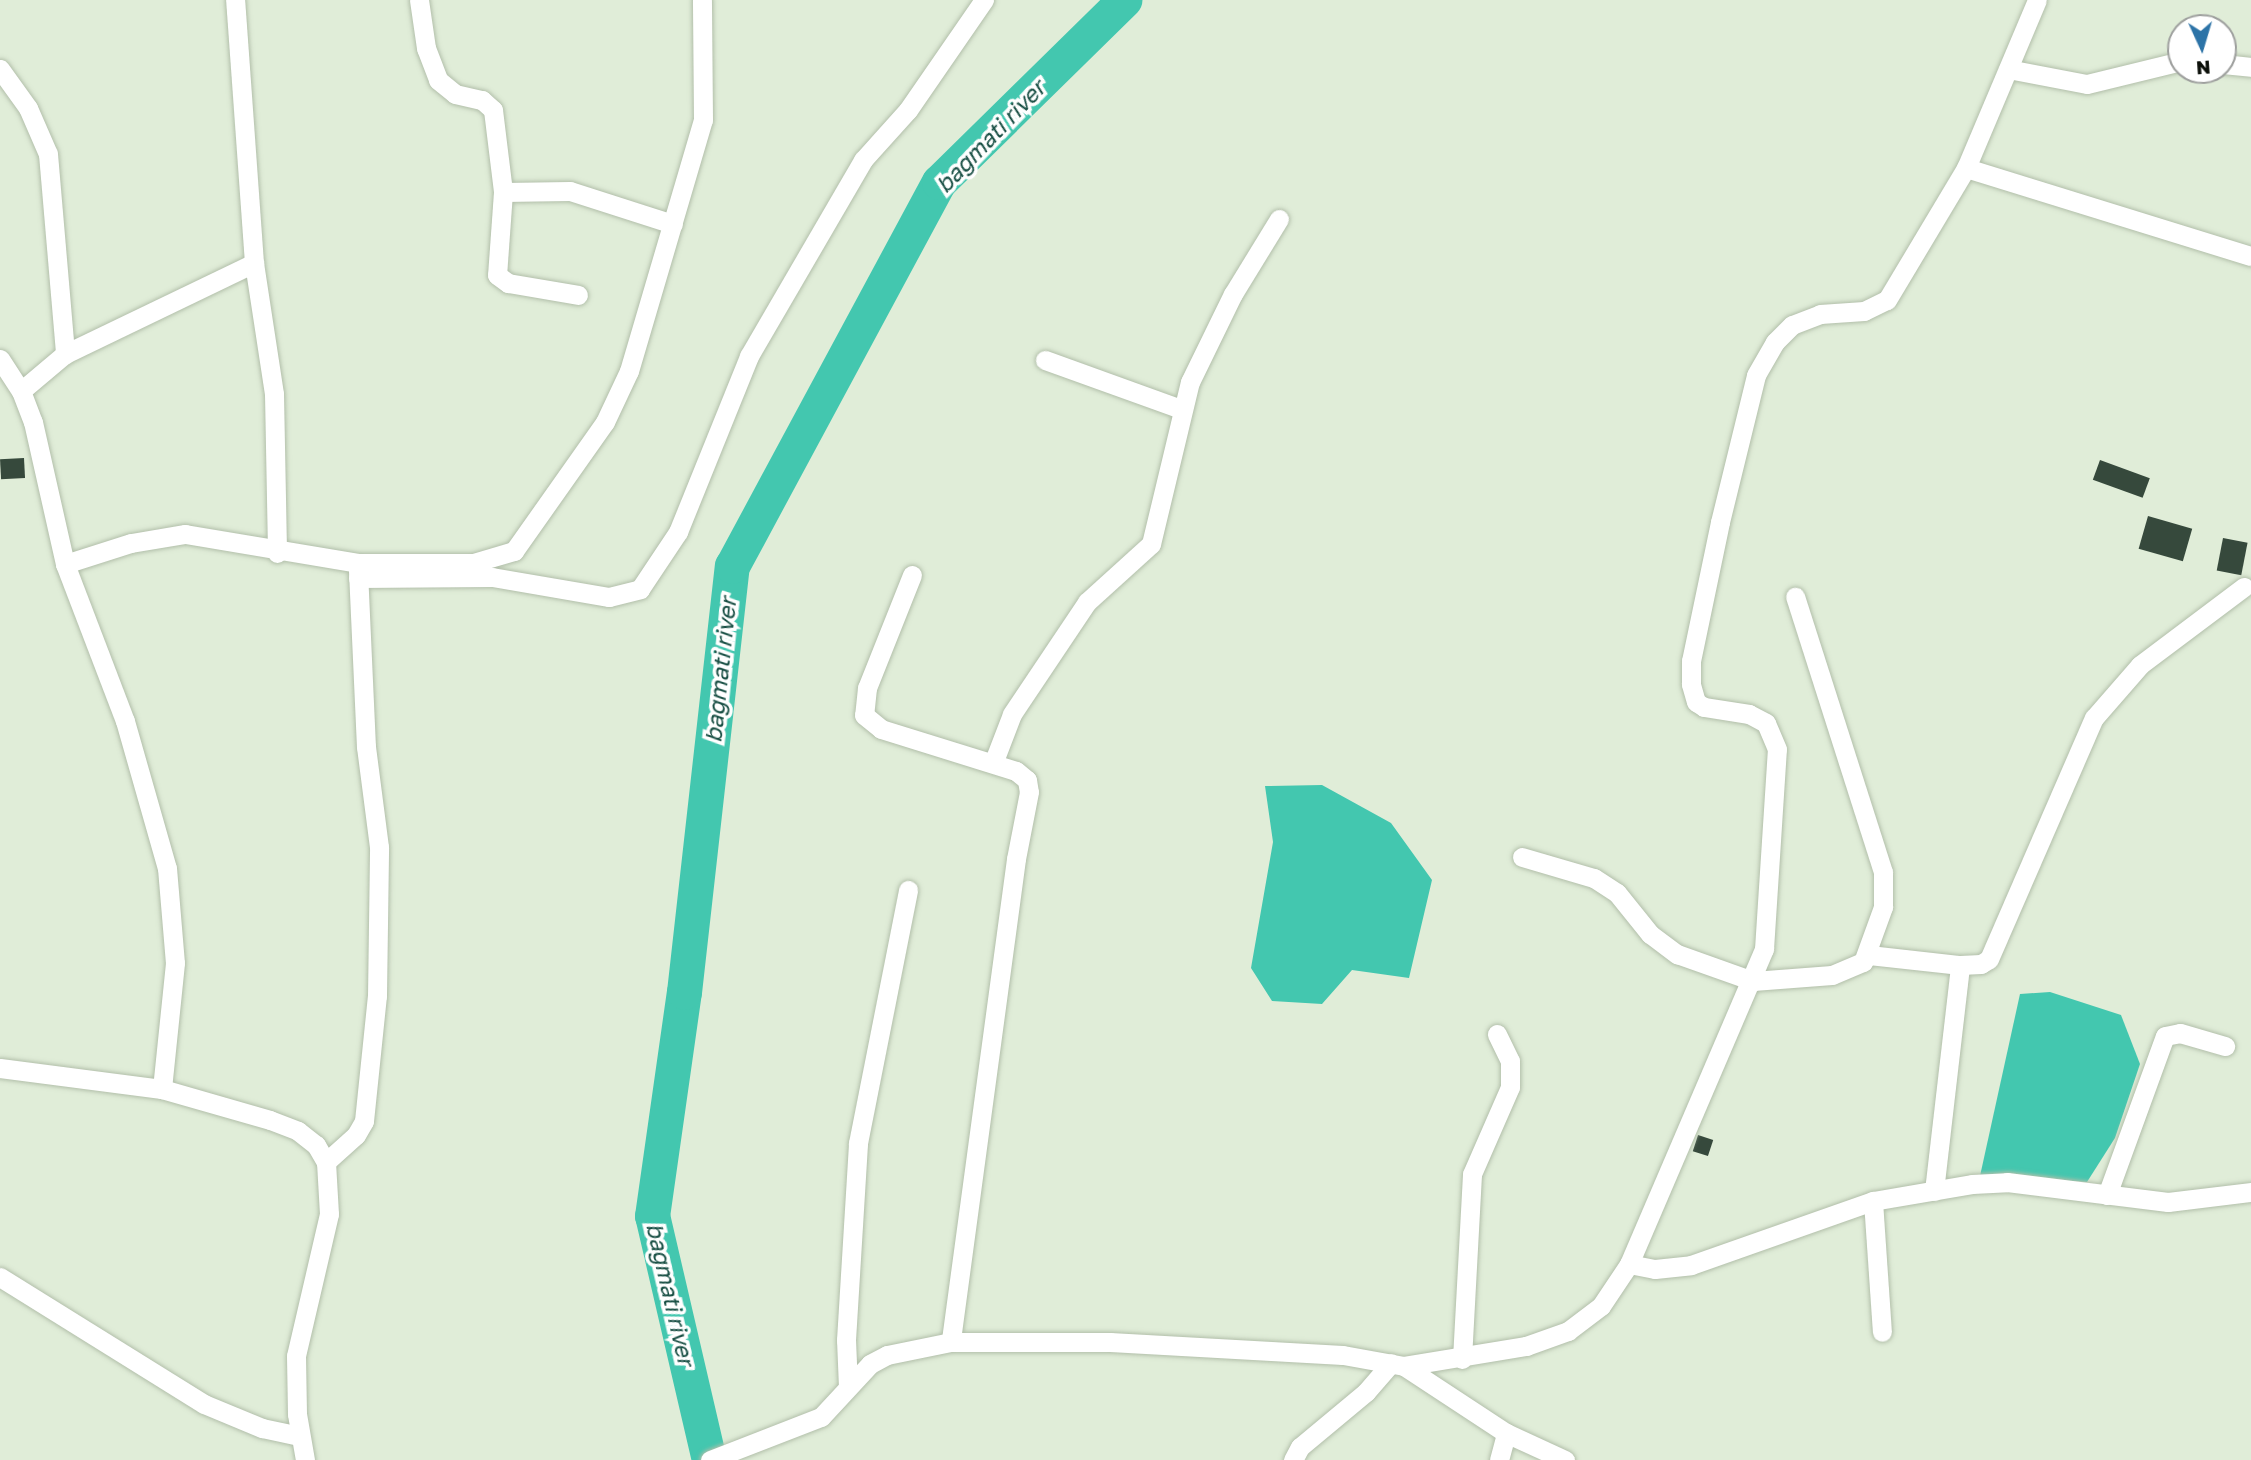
<!DOCTYPE html>
<html>
<head>
<meta charset="utf-8">
<style>
  body { margin:0 }
  #map { position:relative; width:2251px; height:1460px; overflow:hidden; background:#e0edd8; font-family:"Golos Text",sans-serif }
  div>[style] { position:absolute }
  .water>* { inset:0; background:#43c7af }
  .river>* { height:35px; margin:-17.5px; padding:0 17.5px; transform-origin:17.5px; border-radius:17.5px; background:#43c7af }
  .building>* { inset:0; background:#36493c; transform-origin:0 0 }
  .roads { filter:drop-shadow(0 0 2px #b2bfaa) drop-shadow(0 0 2px #b2bfaa) }
  .minor>* { height:19px; margin:-9.5px; padding:0 9.5px; transform-origin:9.5px; border-radius:9.5px; background:#fff }
  span { translate:-50% -50%; white-space:nowrap; text-align:center; line-height:1.15; -webkit-text-stroke:7px #fff; paint-order:stroke }
  .water-label { font-size:23px; color:#174e43; font-style:italic }
  .north { position:absolute; left:2167px; top:14px; width:70px; height:70px; box-sizing:border-box; background:#fff; border:2px solid #9d9f9d; border-radius:50%; rotate:176deg; font-size:19px; font-weight:700; line-height:28px; text-align:center; color:#0b0f09 }
  .north::after { content:''; display:block; margin:auto; width:24px; height:32px; background:#2c73a7; clip-path:polygon(50% 0,100% 100%,50% 72%,0 100%) }
</style>
</head>
<body>
<div id="map">
  <div class="water">
    <div style="clip-path:polygon(1322px 785px,1391px 823px,1432px 880px,1409px 978px,1352px 970px,1322px 1004px,1272px 1001px,1251px 968px,1273px 842px,1265px 786px)"></div>
    <div style="clip-path:polygon(2050px 992px,2121px 1015px,2140px 1064px,2115px 1138px,2087px 1182px,1980px 1176px,2020px 994px)"></div>
  </div>
  <div class="river">
    <div style="left:709px;top:1460px;width:251px;rotate:-103.1deg"></div>
    <div style="left:652px;top:1216px;width:226px;rotate:-81.9deg"></div>
    <div style="left:684px;top:992px;width:429px;rotate:-83.6deg"></div>
    <div style="left:732px;top:566px;width:436px;rotate:-61.7deg"></div>
    <div style="left:939px;top:182px;width:260px;rotate:-44.5deg"></div>
  </div>
  <div class="building">
    <div style="left:24px;top:458px;width:20px;height:24px;rotate:87deg"></div>
    <div style="left:2100px;top:460px;width:53px;height:21px;rotate:20deg"></div>
    <div style="left:2148px;top:516px;width:46px;height:34px;rotate:16deg"></div>
    <div style="left:2223px;top:538px;width:25px;height:33px;rotate:11deg"></div>
    <div style="left:1698px;top:1135px;width:16px;height:17px;rotate:18deg"></div>
  </div>
  <div class="roads">
    <div class="minor">
      <div style="left:419px;top:0;width:49px;rotate:81.7deg"></div>
      <div style="left:426px;top:48px;width:34px;rotate:69deg"></div>
      <div style="left:438px;top:80px;width:22px;rotate:39deg"></div>
      <div style="left:455px;top:94px;width:28px;rotate:13deg"></div>
      <div style="left:482px;top:100px;width:15px;rotate:42deg"></div>
      <div style="left:493px;top:110px;width:83px;rotate:83deg"></div>
      <div style="left:503px;top:192px;width:83px;rotate:94.1deg"></div>
      <div style="left:497px;top:275px;width:14px;rotate:36deg"></div>
      <div style="left:508px;top:283px;width:71px;rotate:9.7deg"></div>
      <div style="left:2223px;top:64px;width:28px;rotate:6deg"></div>
      <div style="left:0;top:69px;width:48px;rotate:54.3deg"></div>
      <div style="left:28px;top:108px;width:50px;rotate:66.5deg"></div>
      <div style="left:48px;top:154px;width:201px;rotate:85.1deg"></div>
      <div style="left:2008px;top:69px;width:80px;rotate:10.8deg"></div>
      <div style="left:2087px;top:84px;width:97px;rotate:-13.7deg"></div>
      <div style="left:1966px;top:168px;width:298px;rotate:17.2deg"></div>
      <div style="left:503px;top:192px;width:67px;rotate:-0.9deg"></div>
      <div style="left:570px;top:191px;width:108px;rotate:17.8deg"></div>
      <div style="left:254px;top:263px;width:133px;rotate:81.3deg"></div>
      <div style="left:274px;top:394px;width:159px;rotate:88.9deg"></div>
      <div style="left:0;top:359px;width:38px;rotate:57deg"></div>
      <div style="left:21px;top:391px;width:33px;rotate:69deg"></div>
      <div style="left:33px;top:422px;width:146px;rotate:77.3deg"></div>
      <div style="left:65px;top:564px;width:168px;rotate:69.1deg"></div>
      <div style="left:125px;top:721px;width:153px;rotate:74.1deg"></div>
      <div style="left:167px;top:868px;width:95px;rotate:85.2deg"></div>
      <div style="left:175px;top:963px;width:127px;rotate:95.9deg"></div>
      <div style="left:1045px;top:360px;width:145px;rotate:19.8deg"></div>
      <div style="left:21px;top:391px;width:57px;rotate:-40.1deg"></div>
      <div style="left:65px;top:354px;width:210px;rotate:-25.7deg"></div>
      <div style="left:254px;top:263px;width:264px;rotate:-94.1deg"></div>
      <div style="left:65px;top:564px;width:69px;rotate:-17.7deg"></div>
      <div style="left:131px;top:543px;width:55px;rotate:-9.5deg"></div>
      <div style="left:185px;top:534px;width:175px;rotate:9.5deg"></div>
      <div style="left:358px;top:563px;width:115px"></div>
      <div style="left:473px;top:563px;width:43px;rotate:-16.3deg"></div>
      <div style="left:514px;top:551px;width:158px;rotate:-54.8deg"></div>
      <div style="left:605px;top:422px;width:56px;rotate:-64.8deg"></div>
      <div style="left:629px;top:371px;width:262px;rotate:-73.6deg"></div>
      <div style="left:703px;top:120px;width:120px;rotate:-90.5deg"></div>
      <div style="left:912px;top:575px;width:122px;rotate:111.7deg"></div>
      <div style="left:867px;top:688px;width:27px;rotate:96deg"></div>
      <div style="left:864px;top:715px;width:22px;rotate:39deg"></div>
      <div style="left:881px;top:729px;width:141px;rotate:17.3deg"></div>
      <div style="left:1016px;top:771px;width:14px;rotate:39deg"></div>
      <div style="left:1027px;top:780px;width:12px;rotate:81deg"></div>
      <div style="left:1029px;top:792px;width:68px;rotate:101deg"></div>
      <div style="left:1016px;top:859px;width:487px;rotate:97.7deg"></div>
      <div style="left:358px;top:578px;width:134px;rotate:-0.4deg"></div>
      <div style="left:492px;top:577px;width:119px;rotate:9.7deg"></div>
      <div style="left:609px;top:597px;width:32px;rotate:-14deg"></div>
      <div style="left:640px;top:589px;width:69px;rotate:-56.3deg"></div>
      <div style="left:678px;top:532px;width:190px;rotate:-68deg"></div>
      <div style="left:749px;top:356px;width:227px;rotate:-59.8deg"></div>
      <div style="left:863px;top:160px;width:67px;rotate:-48deg"></div>
      <div style="left:908px;top:110px;width:134px;rotate:-55.4deg"></div>
      <div style="left:994px;top:761px;width:50px;rotate:-69deg"></div>
      <div style="left:1012px;top:714px;width:135px;rotate:-56.2deg"></div>
      <div style="left:1087px;top:602px;width:86px;rotate:-42.2deg"></div>
      <div style="left:1151px;top:544px;width:167px;rotate:-76.5deg"></div>
      <div style="left:1190px;top:382px;width:98px;rotate:-64deg"></div>
      <div style="left:1233px;top:294px;width:88px;rotate:-58.5deg"></div>
      <div style="left:1522px;top:857px;width:75px;rotate:16.3deg"></div>
      <div style="left:1594px;top:878px;width:27px;rotate:33deg"></div>
      <div style="left:1617px;top:893px;width:53px;rotate:51.2deg"></div>
      <div style="left:1650px;top:934px;width:34px;rotate:37deg"></div>
      <div style="left:1677px;top:954px;width:81px;rotate:19.6deg"></div>
      <div style="left:1753px;top:981px;width:79px;rotate:-4.3deg"></div>
      <div style="left:1832px;top:975px;width:34px;rotate:-23deg"></div>
      <div style="left:1863px;top:962px;width:59px;rotate:-70deg"></div>
      <div style="left:1883px;top:907px;width:35px;rotate:-90deg"></div>
      <div style="left:1883px;top:872px;width:289px;rotate:-107.7deg"></div>
      <div style="left:1869px;top:955px;width:92px;rotate:6.3deg"></div>
      <div style="left:1960px;top:965px;width:21px;rotate:-3deg"></div>
      <div style="left:1981px;top:964px;width:9px;rotate:-32deg"></div>
      <div style="left:1989px;top:959px;width:263px;rotate:-66.5deg"></div>
      <div style="left:2094px;top:718px;width:70px;rotate:-49deg"></div>
      <div style="left:2140px;top:665px;width:130px;rotate:-36.9deg"></div>
      <div style="left:0;top:1068px;width:163px;rotate:7.4deg"></div>
      <div style="left:162px;top:1089px;width:112px;rotate:16deg"></div>
      <div style="left:270px;top:1120px;width:30px;rotate:21deg"></div>
      <div style="left:298px;top:1131px;width:23px;rotate:38deg"></div>
      <div style="left:316px;top:1145px;width:20px;rotate:60deg"></div>
      <div style="left:326px;top:1162px;width:52px;rotate:86.7deg"></div>
      <div style="left:329px;top:1214px;width:146px;rotate:103.1deg"></div>
      <div style="left:296px;top:1356px;width:58px;rotate:89deg"></div>
      <div style="left:297px;top:1414px;width:47px;rotate:80.1deg"></div>
      <div style="left:326px;top:1162px;width:40px;rotate:-42deg"></div>
      <div style="left:356px;top:1135px;width:16px;rotate:-60deg"></div>
      <div style="left:364px;top:1121px;width:126px;rotate:-84.1deg"></div>
      <div style="left:377px;top:996px;width:149px;rotate:-89.2deg"></div>
      <div style="left:379px;top:847px;width:101px;rotate:-97.4deg"></div>
      <div style="left:366px;top:747px;width:179px;rotate:-92.6deg"></div>
      <div style="left:1934px;top:1191px;width:227px;rotate:-83.4deg"></div>
      <div style="left:2107px;top:1195px;width:169px;rotate:-70deg"></div>
      <div style="left:2165px;top:1036px;width:15px;rotate:-11deg"></div>
      <div style="left:2180px;top:1033px;width:47px;rotate:16.1deg"></div>
      <div style="left:1873px;top:1201px;width:131px;rotate:86.1deg"></div>
      <div style="left:1629px;top:1264px;width:26px;rotate:11deg"></div>
      <div style="left:1655px;top:1269px;width:36px;rotate:-6deg"></div>
      <div style="left:1691px;top:1265px;width:193px;rotate:-19.4deg"></div>
      <div style="left:1873px;top:1201px;width:100px;rotate:-9.7deg"></div>
      <div style="left:1972px;top:1184px;width:35px;rotate:-3deg"></div>
      <div style="left:2007px;top:1182px;width:162px;rotate:7.1deg"></div>
      <div style="left:2168px;top:1202px;width:84px;rotate:-6.9deg"></div>
      <div style="left:0;top:1277px;width:240px;rotate:31.9deg"></div>
      <div style="left:204px;top:1404px;width:63px;rotate:22.5deg"></div>
      <div style="left:262px;top:1428px;width:39px;rotate:12deg"></div>
      <div style="left:1462px;top:1359px;width:185px;rotate:-86.9deg"></div>
      <div style="left:1472px;top:1174px;width:95px;rotate:-66.4deg"></div>
      <div style="left:1510px;top:1087px;width:26px;rotate:-90deg"></div>
      <div style="left:1510px;top:1061px;width:30px;rotate:-116deg"></div>
      <div style="left:1404px;top:1366px;width:124px;rotate:-9.3deg"></div>
      <div style="left:1526px;top:1346px;width:45px;rotate:-19.7deg"></div>
      <div style="left:1568px;top:1331px;width:41px;rotate:-37.1deg"></div>
      <div style="left:1601px;top:1306px;width:50px;rotate:-56.3deg"></div>
      <div style="left:1629px;top:1264px;width:343px;rotate:-66.8deg"></div>
      <div style="left:1764px;top:949px;width:200px;rotate:-86.3deg"></div>
      <div style="left:1777px;top:749px;width:28px;rotate:-113deg"></div>
      <div style="left:1766px;top:723px;width:19px;rotate:-152deg"></div>
      <div style="left:1749px;top:714px;width:46px;rotate:-171.2deg"></div>
      <div style="left:1704px;top:707px;width:9px;rotate:-148deg"></div>
      <div style="left:1696px;top:702px;width:19px;rotate:-106deg"></div>
      <div style="left:1691px;top:684px;width:23px;rotate:-90deg"></div>
      <div style="left:1691px;top:661px;width:142px;rotate:-78.2deg"></div>
      <div style="left:1720px;top:522px;width:151px;rotate:-76.2deg"></div>
      <div style="left:1756px;top:375px;width:38px;rotate:-60deg"></div>
      <div style="left:1775px;top:342px;width:24px;rotate:-45deg"></div>
      <div style="left:1792px;top:325px;width:30px;rotate:-21deg"></div>
      <div style="left:1820px;top:314px;width:44px;rotate:-3.9deg"></div>
      <div style="left:1864px;top:311px;width:25px;rotate:-26deg"></div>
      <div style="left:1887px;top:300px;width:154px;rotate:-59.1deg"></div>
      <div style="left:1966px;top:168px;width:182px;rotate:-67.1deg"></div>
      <div style="left:848px;top:1387px;width:47px;rotate:-92.4deg"></div>
      <div style="left:846px;top:1340px;width:197px;rotate:-86.5deg"></div>
      <div style="left:858px;top:1143px;width:258px;rotate:-78.8deg"></div>
      <div style="left:710px;top:1460px;width:119px;rotate:-21.2deg"></div>
      <div style="left:821px;top:1417px;width:72px;rotate:-47.2deg"></div>
      <div style="left:870px;top:1364px;width:19px;rotate:-28deg"></div>
      <div style="left:887px;top:1355px;width:65px;rotate:-11.5deg"></div>
      <div style="left:951px;top:1342px;width:159px"></div>
      <div style="left:1110px;top:1342px;width:233px;rotate:3.2deg"></div>
      <div style="left:1343px;top:1355px;width:62px;rotate:10.2deg"></div>
      <div style="left:1404px;top:1366px;width:122px;rotate:33.3deg"></div>
      <div style="left:1506px;top:1433px;width:65px;rotate:24.6deg"></div>
      <div style="left:1293px;top:1460px;width:15px;rotate:-62deg"></div>
      <div style="left:1300px;top:1447px;width:86px;rotate:-39.8deg"></div>
      <div style="left:1366px;top:1392px;width:38px;rotate:-49deg"></div>
      <div style="left:1499px;top:1460px;width:28px;rotate:-75deg"></div>
    </div>
  </div>
  <div class="water-label">
    <span style="left:990px;top:136px;rotate:-46deg">bagmati river</span>
    <span style="left:720px;top:670px;rotate:-84deg">bagmati river</span>
    <span style="left:671px;top:1294px;rotate:77deg">bagmati river</span>
  </div>
  <div class="north">N</div>
</div>
</body>
</html>
